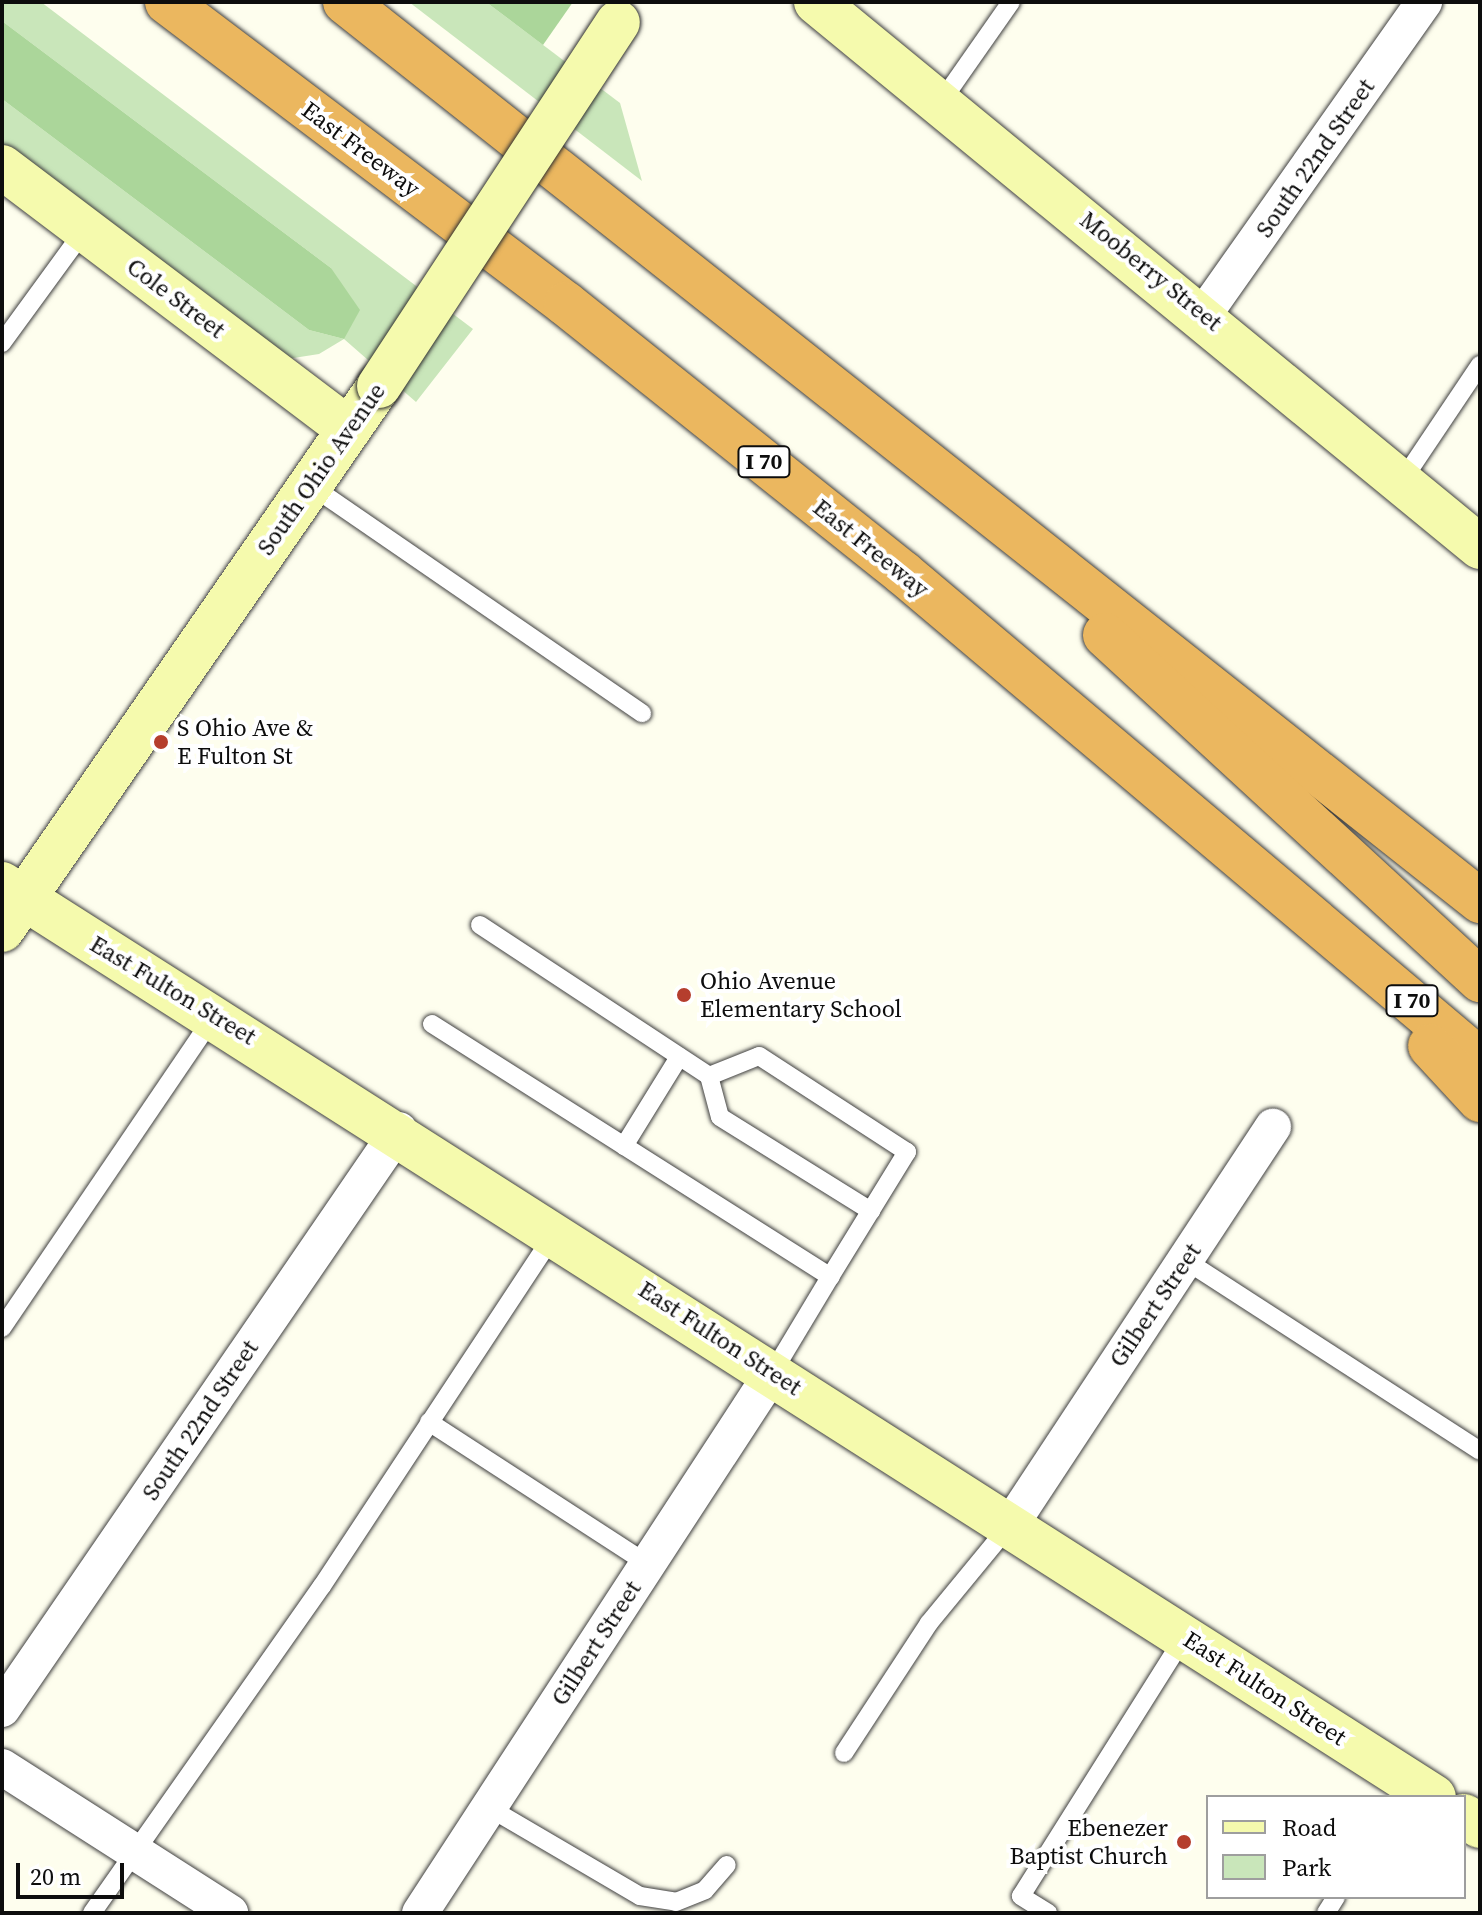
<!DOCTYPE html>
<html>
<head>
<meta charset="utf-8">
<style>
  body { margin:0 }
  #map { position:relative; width:1482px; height:1915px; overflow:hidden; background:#fefeee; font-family:"Source Serif 4",serif }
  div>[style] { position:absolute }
  .green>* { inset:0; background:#c9e6ba }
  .forest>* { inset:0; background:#abd69a }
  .roads { filter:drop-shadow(0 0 2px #404040) drop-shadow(0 0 2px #404040) }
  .lane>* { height:18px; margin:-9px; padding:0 9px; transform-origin:9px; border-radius:9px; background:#fff }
  .street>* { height:36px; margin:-18px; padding:0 18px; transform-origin:18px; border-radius:18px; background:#fff }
  .secondary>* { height:44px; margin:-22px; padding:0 22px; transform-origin:22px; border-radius:22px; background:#f5faad }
  .highway>* { height:44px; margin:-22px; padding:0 22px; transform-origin:22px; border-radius:22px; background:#ebb75f }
  .bridges { filter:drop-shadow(0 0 2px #2f2f2f) drop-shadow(0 0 2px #2f2f2f) }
  .secondary-bridge>* { height:44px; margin:-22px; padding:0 22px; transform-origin:22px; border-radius:22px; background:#f5faad }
  .dots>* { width:22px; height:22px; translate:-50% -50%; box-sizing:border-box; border:4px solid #fff; border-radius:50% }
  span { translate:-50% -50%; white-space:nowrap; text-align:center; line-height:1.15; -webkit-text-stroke:8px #fff; paint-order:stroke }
  .shield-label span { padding:2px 6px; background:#fff; border:2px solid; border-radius:6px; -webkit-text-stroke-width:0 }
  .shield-label { font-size:22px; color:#0d0d0d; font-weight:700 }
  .street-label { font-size:24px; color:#0d0d0d }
  .poi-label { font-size:24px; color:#0d0d0d }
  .left { translate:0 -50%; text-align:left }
  .right { translate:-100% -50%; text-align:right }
  .frame { position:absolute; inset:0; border:4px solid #0d0d0d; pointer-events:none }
  .legend { position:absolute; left:1206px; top:1795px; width:260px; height:104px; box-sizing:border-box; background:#fff; border:2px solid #9e9e9e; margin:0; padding:10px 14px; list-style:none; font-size:24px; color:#0d0d0d }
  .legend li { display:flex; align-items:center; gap:16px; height:40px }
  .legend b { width:40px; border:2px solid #9e9e9e }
  .scale { position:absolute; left:16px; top:1863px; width:108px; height:36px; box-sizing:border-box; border:4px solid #0d0d0d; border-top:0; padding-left:10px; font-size:24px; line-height:28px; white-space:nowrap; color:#0d0d0d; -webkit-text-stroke:6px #fff; paint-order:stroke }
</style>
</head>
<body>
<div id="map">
  <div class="green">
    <div style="clip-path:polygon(2px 2px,41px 2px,473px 329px,416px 402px,344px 339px,319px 354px,287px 359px,2px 143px,2px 99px,309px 330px,344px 339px,331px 268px,2px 21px)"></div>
    <div style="clip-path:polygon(409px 2px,486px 2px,620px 103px,642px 181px)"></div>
  </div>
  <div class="forest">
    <div style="clip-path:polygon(486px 2px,573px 2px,543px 45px)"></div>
    <div style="clip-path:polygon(2px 21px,331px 268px,360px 310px,344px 339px,309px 330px,2px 99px)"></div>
  </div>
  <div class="roads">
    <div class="lane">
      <div style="left:941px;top:102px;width:122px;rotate:-55deg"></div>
      <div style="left:2px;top:343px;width:141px;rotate:-53.9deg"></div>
      <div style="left:1402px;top:481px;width:140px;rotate:-56.1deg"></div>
      <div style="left:310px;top:485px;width:403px;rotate:34.5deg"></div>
      <div style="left:480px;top:925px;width:274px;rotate:33.4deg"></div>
      <div style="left:432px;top:1024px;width:472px;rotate:32.4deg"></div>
      <div style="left:830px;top:1277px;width:111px;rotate:121deg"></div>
      <div style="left:624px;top:1146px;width:105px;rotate:-58.3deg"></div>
      <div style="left:1185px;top:1260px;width:351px;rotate:32.9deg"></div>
      <div style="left:830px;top:1277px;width:147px;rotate:-58.4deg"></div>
      <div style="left:907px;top:1152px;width:176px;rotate:-147deg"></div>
      <div style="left:759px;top:1056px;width:54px;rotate:158.2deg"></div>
      <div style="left:709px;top:1076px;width:42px;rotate:75deg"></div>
      <div style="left:720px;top:1117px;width:178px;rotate:31.9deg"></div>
      <div style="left:2px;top:1328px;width:377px;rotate:-55.8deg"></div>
      <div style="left:429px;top:1422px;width:261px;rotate:33deg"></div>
      <div style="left:844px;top:1753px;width:155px;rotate:-56.8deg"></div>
      <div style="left:929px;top:1623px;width:126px;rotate:-50.5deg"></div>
      <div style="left:488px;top:1807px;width:176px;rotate:30.4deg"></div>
      <div style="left:640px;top:1896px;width:36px;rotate:9deg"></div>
      <div style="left:676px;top:1902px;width:31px;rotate:-22deg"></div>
      <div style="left:705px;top:1890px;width:33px;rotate:-49deg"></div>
      <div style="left:92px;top:1913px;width:400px;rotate:-54.9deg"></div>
      <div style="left:322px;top:1586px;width:422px;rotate:-56.6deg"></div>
      <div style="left:1048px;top:1913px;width:32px;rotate:-148deg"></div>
      <div style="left:1021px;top:1896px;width:307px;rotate:-57.8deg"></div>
      <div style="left:1326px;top:1913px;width:19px;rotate:-58deg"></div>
    </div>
    <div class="street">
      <div style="left:1204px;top:314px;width:382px;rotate:-54.8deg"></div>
      <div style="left:1011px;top:1524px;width:476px;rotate:-56.6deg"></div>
      <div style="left:2px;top:1709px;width:702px;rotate:-55.56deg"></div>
      <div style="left:2px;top:1767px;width:271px;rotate:32.6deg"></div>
      <div style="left:420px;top:1913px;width:646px;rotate:-56.88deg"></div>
    </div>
    <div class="secondary">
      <div style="left:816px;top:2px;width:859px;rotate:39.38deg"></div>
      <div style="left:2px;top:167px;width:435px;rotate:37.1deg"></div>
      <div style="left:2px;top:884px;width:1698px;rotate:32.52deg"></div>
      <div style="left:2px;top:930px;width:662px;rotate:-55.28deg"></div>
      <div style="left:1464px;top:1816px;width:19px;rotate:32deg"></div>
    </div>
    <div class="highway">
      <div style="left:167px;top:2px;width:500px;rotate:37.12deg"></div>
      <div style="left:566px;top:304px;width:431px;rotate:38.6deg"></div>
      <div style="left:903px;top:573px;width:755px;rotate:40.17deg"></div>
      <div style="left:345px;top:2px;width:1448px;rotate:38.38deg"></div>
      <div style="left:1105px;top:635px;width:510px;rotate:42.61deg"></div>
      <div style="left:1430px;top:1046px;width:74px;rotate:47.2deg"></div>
    </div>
  </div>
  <div class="bridges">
    <div class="secondary-bridge">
      <div style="left:379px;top:386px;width:435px;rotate:-56.7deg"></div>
    </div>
  </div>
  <div class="dots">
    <div style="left:161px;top:742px;background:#b53e2d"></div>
    <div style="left:684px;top:995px;background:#b53e2d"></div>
    <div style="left:1184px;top:1842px;background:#b53e2d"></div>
  </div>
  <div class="shield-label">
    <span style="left:764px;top:462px">I 70</span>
    <span style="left:1412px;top:1001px">I 70</span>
  </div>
  <div class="street-label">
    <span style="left:361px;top:149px;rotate:37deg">East Freeway</span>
    <span style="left:1315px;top:158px;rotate:-55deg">South 22nd Street</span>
    <span style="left:1151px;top:271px;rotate:39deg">Mooberry Street</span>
    <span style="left:176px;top:298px;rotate:37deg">Cole Street</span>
    <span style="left:321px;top:469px;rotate:-55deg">South Ohio Avenue</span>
    <span style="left:871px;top:548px;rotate:39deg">East Freeway</span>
    <span style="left:173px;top:990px;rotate:31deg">East Fulton Street</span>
    <span style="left:1155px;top:1305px;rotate:-56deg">Gilbert Street</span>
    <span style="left:720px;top:1338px;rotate:33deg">East Fulton Street</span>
    <span style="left:200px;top:1420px;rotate:-56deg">South 22nd Street</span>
    <span style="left:596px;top:1643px;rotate:-57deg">Gilbert Street</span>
    <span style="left:1265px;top:1688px;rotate:33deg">East Fulton Street</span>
  </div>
  <div class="poi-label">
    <span class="left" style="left:177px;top:742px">S Ohio Ave &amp;<br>E Fulton St</span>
    <span class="left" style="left:700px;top:995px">Ohio Avenue<br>Elementary School</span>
    <span class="right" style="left:1168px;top:1842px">Ebenezer<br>Baptist Church</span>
  </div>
  <div class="frame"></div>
  <ul class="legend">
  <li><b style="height:10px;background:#f5faad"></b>Road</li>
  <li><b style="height:22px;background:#c9e6ba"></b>Park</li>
  </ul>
  <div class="scale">20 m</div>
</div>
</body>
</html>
